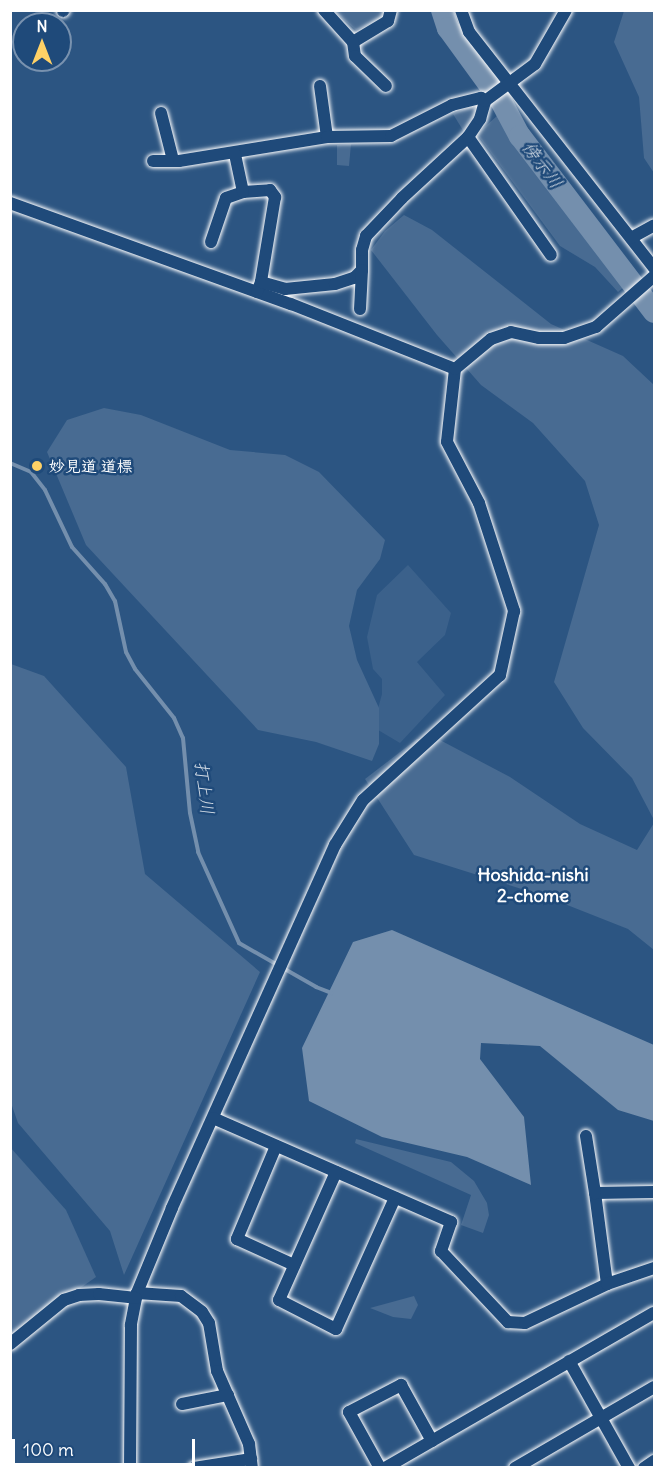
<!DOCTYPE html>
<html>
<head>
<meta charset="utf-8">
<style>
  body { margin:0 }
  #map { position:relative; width:665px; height:1478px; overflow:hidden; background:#2c5582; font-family:Delius,"Klee One",sans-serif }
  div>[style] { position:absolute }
  .built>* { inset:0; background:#3b618b }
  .green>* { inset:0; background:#486b92 }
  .water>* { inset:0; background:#748fad }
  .stream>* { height:4px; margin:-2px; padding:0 2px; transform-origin:2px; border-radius:2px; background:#748fad }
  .river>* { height:22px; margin:-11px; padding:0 11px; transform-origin:11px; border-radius:11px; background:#748fad }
  .roads { filter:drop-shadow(0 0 2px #fff) drop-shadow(0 0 2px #fff) }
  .minor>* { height:12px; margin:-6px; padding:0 6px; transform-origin:6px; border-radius:6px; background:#1f4a7a }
  .dots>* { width:16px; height:16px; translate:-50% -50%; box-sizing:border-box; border:3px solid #1f4a7a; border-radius:50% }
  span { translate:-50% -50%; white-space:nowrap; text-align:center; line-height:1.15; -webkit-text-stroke:5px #1f4a7a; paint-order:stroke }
  .poi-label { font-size:16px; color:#fff; font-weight:700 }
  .left { translate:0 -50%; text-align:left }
  .water-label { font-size:18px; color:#d5dde6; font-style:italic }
  .neighbourhood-label { font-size:18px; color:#fff; font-weight:700 }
  .frame { position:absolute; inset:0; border:12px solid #fff; pointer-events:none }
  .north { position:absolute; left:12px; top:12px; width:60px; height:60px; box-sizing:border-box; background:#1f4a7a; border:2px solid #7992af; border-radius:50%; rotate:0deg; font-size:16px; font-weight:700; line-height:24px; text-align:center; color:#fff }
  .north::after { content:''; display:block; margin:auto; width:21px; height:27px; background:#ffd166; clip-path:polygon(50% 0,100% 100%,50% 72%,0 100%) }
  .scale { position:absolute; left:12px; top:1439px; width:183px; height:27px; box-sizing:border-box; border:3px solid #fff; border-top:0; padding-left:8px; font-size:18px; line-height:21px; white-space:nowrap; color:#fff; -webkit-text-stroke:4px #1f4a7a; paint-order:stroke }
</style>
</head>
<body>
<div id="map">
  <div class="built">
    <div style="clip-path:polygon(408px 565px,451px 613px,445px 635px,417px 662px,445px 695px,400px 743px,373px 727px,382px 694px,382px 679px,373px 669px,367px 637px,377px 595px)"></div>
  </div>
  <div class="green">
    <div style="clip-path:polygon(334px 11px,385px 11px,381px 19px,356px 30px)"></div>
    <div style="clip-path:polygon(624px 11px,654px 11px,654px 173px,644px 158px,639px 97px,614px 42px)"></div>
    <div style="clip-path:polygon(472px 106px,477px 111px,464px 132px,453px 114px)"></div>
    <div style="clip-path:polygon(498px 115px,629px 282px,618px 292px,595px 267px,560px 246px,477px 134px)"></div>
    <div style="clip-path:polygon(351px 144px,349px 166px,337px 165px,337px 145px)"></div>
    <div style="clip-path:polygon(404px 215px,432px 230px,551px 324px,623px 356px,654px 385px,654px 820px,632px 778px,583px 728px,554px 682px,599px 525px,585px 481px,533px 423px,481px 385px,437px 335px,371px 250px,385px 231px)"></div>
    <div style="clip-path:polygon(104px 408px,141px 415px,230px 450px,285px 455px,319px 472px,385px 540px,380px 559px,357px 590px,349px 626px,357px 660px,379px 708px,379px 744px,372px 761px,316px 742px,258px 730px,86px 545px,47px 452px,67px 420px)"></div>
    <div style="clip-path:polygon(11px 664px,44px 676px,126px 767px,145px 874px,260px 972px,124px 1275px,110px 1231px,18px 1123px,11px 1103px)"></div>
    <div style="clip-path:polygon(417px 739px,438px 739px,510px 777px,580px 824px,637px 850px,654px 823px,654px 950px,628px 929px,547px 897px,414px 855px,365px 779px)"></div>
    <div style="clip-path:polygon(356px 1139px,451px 1162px,474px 1181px,487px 1203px,489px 1215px,483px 1233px,461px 1225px,471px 1195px,355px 1143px)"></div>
    <div style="clip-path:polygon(10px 1147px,66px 1210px,96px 1277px,11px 1337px)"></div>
    <div style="clip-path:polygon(414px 1296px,418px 1305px,411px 1319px,393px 1317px,370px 1308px)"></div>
  </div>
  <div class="water">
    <div style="clip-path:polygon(392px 930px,654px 1045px,654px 1121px,618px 1110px,540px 1046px,481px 1043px,480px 1059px,524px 1117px,531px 1185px,467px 1157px,382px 1137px,309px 1101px,302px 1048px,353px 942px)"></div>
  </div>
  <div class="stream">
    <div style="left:10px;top:463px;width:23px;rotate:23deg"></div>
    <div style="left:31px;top:472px;width:23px;rotate:52deg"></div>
    <div style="left:45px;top:490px;width:63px;rotate:64.7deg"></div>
    <div style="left:72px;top:547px;width:50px;rotate:48.3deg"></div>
    <div style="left:105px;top:584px;width:20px;rotate:60deg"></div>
    <div style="left:115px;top:601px;width:52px;rotate:77.8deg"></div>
    <div style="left:126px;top:652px;width:19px;rotate:62deg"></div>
    <div style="left:135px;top:669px;width:63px;rotate:51.5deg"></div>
    <div style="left:174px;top:718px;width:22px;rotate:66deg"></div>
    <div style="left:183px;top:738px;width:75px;rotate:84.7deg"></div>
    <div style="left:190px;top:813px;width:40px;rotate:78deg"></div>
    <div style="left:198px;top:852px;width:100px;rotate:65.7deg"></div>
    <div style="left:239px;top:943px;width:89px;rotate:29.7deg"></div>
    <div style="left:316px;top:987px;width:17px;rotate:21deg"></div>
  </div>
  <div class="river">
    <div style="left:442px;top:10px;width:19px;rotate:72deg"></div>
    <div style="left:448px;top:28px;width:90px;rotate:54deg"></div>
    <div style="left:501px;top:101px;width:40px;rotate:62deg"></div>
    <div style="left:520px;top:136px;width:221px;rotate:52.7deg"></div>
  </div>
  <div class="roads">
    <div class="minor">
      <div style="left:324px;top:10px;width:43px;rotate:47.8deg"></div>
      <div style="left:353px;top:42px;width:41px;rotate:-31deg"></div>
      <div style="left:388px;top:21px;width:11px;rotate:-75deg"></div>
      <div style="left:461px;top:10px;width:23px;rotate:70deg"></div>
      <div style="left:469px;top:32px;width:300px;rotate:51.9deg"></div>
      <div style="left:63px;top:11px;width:1px;rotate:-45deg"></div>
      <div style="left:353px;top:42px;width:14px;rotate:82deg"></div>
      <div style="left:355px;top:56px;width:43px;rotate:44.1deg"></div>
      <div style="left:320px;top:86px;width:51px;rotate:82.2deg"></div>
      <div style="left:161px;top:113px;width:49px;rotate:75.7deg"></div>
      <div style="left:468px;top:137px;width:144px;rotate:54.9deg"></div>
      <div style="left:153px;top:161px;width:26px"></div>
      <div style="left:179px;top:161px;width:150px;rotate:-9.2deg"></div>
      <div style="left:327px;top:137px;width:64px;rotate:-0.9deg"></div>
      <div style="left:391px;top:136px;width:68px;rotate:-26.9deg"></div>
      <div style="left:452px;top:105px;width:30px;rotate:-14deg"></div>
      <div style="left:481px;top:98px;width:5px;rotate:37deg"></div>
      <div style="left:243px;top:192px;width:27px;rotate:-4deg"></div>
      <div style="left:270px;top:190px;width:9px;rotate:54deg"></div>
      <div style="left:275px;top:197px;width:86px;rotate:99.4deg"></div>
      <div style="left:10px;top:203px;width:299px;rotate:19.8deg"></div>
      <div style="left:291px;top:304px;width:176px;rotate:21.6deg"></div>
      <div style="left:455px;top:369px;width:73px;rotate:96.3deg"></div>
      <div style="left:447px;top:442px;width:69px;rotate:62.3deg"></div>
      <div style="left:479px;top:503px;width:114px;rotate:72deg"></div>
      <div style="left:514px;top:611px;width:66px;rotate:102.3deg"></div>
      <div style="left:500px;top:675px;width:185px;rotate:137.6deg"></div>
      <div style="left:363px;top:800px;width:53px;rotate:121.9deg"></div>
      <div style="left:335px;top:845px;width:398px;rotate:114.2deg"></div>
      <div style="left:172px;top:1208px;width:92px;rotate:112.4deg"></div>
      <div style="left:137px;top:1293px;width:33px;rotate:101deg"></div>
      <div style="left:131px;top:1325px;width:143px;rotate:90.4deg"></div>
      <div style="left:631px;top:238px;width:26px;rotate:-29deg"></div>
      <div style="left:211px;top:242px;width:46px;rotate:-71.2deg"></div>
      <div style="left:226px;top:198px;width:18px;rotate:-19deg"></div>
      <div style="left:243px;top:192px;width:40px;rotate:-102deg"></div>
      <div style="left:257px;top:292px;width:11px;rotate:-68deg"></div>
      <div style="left:261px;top:282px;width:25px;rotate:16deg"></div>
      <div style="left:285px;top:289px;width:50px;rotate:-5.7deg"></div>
      <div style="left:335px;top:284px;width:20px;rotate:-18deg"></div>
      <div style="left:354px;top:278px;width:11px;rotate:-45deg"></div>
      <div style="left:362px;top:270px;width:20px;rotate:-90deg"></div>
      <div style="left:362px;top:250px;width:15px;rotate:-74deg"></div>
      <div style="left:366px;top:236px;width:52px;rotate:-46.5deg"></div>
      <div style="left:402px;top:198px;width:90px;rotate:-42.7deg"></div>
      <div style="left:468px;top:137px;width:22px;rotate:-56deg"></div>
      <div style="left:480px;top:119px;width:19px;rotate:-74deg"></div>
      <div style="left:485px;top:101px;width:62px;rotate:-36.5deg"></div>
      <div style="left:535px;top:64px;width:62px;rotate:-60.1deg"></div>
      <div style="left:360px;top:309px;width:39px;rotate:-87deg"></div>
      <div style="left:455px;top:369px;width:47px;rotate:-39.8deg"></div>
      <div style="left:491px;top:339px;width:21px;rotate:-19deg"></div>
      <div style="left:511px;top:332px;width:29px;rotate:12deg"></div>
      <div style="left:539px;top:338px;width:25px"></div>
      <div style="left:564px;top:338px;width:34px;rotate:-19deg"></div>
      <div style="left:596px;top:327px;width:77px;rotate:-41.3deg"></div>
      <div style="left:213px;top:1118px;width:260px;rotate:23.6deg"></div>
      <div style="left:451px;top:1222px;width:31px;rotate:109deg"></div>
      <div style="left:441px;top:1251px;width:98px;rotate:46.7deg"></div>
      <div style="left:508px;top:1322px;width:17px;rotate:3deg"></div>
      <div style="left:525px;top:1323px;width:91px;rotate:-25.4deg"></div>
      <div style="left:607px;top:1284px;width:92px;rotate:-97.5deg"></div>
      <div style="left:595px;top:1193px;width:59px;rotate:-1deg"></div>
      <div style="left:586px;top:1136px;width:58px;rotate:81deg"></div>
      <div style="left:276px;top:1146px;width:101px;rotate:112.8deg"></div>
      <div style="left:237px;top:1239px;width:63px;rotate:24.5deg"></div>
      <div style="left:336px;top:1172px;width:140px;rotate:114deg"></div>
      <div style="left:279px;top:1300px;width:64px;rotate:27deg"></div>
      <div style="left:336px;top:1329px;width:144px;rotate:-65.8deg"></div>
      <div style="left:607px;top:1284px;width:50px;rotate:-18.8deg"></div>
      <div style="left:137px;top:1293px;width:44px;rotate:3.9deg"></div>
      <div style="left:181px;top:1296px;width:26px;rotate:37deg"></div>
      <div style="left:202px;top:1312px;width:13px;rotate:58deg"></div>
      <div style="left:209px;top:1323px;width:49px;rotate:80.5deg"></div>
      <div style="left:217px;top:1371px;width:80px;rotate:66.3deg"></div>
      <div style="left:249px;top:1444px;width:24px;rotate:83deg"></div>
      <div style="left:10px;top:1344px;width:70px;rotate:-39.2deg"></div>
      <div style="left:64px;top:1300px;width:16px;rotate:-18deg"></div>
      <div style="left:79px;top:1295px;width:20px;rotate:-3deg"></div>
      <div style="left:99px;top:1294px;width:37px;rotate:6deg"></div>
      <div style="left:569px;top:1361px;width:123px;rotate:60.7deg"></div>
      <div style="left:182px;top:1404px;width:47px;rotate:-11.1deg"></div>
      <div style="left:194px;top:1468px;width:58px;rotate:-9deg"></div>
      <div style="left:380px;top:1468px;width:64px;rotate:-119deg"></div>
      <div style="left:349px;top:1412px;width:59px;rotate:-27.4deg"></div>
      <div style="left:401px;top:1385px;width:64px;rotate:61deg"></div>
      <div style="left:385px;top:1468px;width:310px;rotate:-30deg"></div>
      <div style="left:515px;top:1468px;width:161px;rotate:-30.2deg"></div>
      <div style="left:644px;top:1468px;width:12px;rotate:-35deg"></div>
    </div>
  </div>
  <div class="dots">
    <div style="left:37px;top:466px;background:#ffd166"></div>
  </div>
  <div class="poi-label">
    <span class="left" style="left:49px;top:466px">妙見道 道標</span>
  </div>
  <div class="water-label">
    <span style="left:542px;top:165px;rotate:53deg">傍示川</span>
    <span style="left:204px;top:788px;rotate:83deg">打上川</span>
  </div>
  <div class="neighbourhood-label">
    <span style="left:533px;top:886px">Hoshida-nishi<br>2-chome</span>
  </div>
  <div class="frame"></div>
  <div class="north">N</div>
  <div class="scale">100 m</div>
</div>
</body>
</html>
